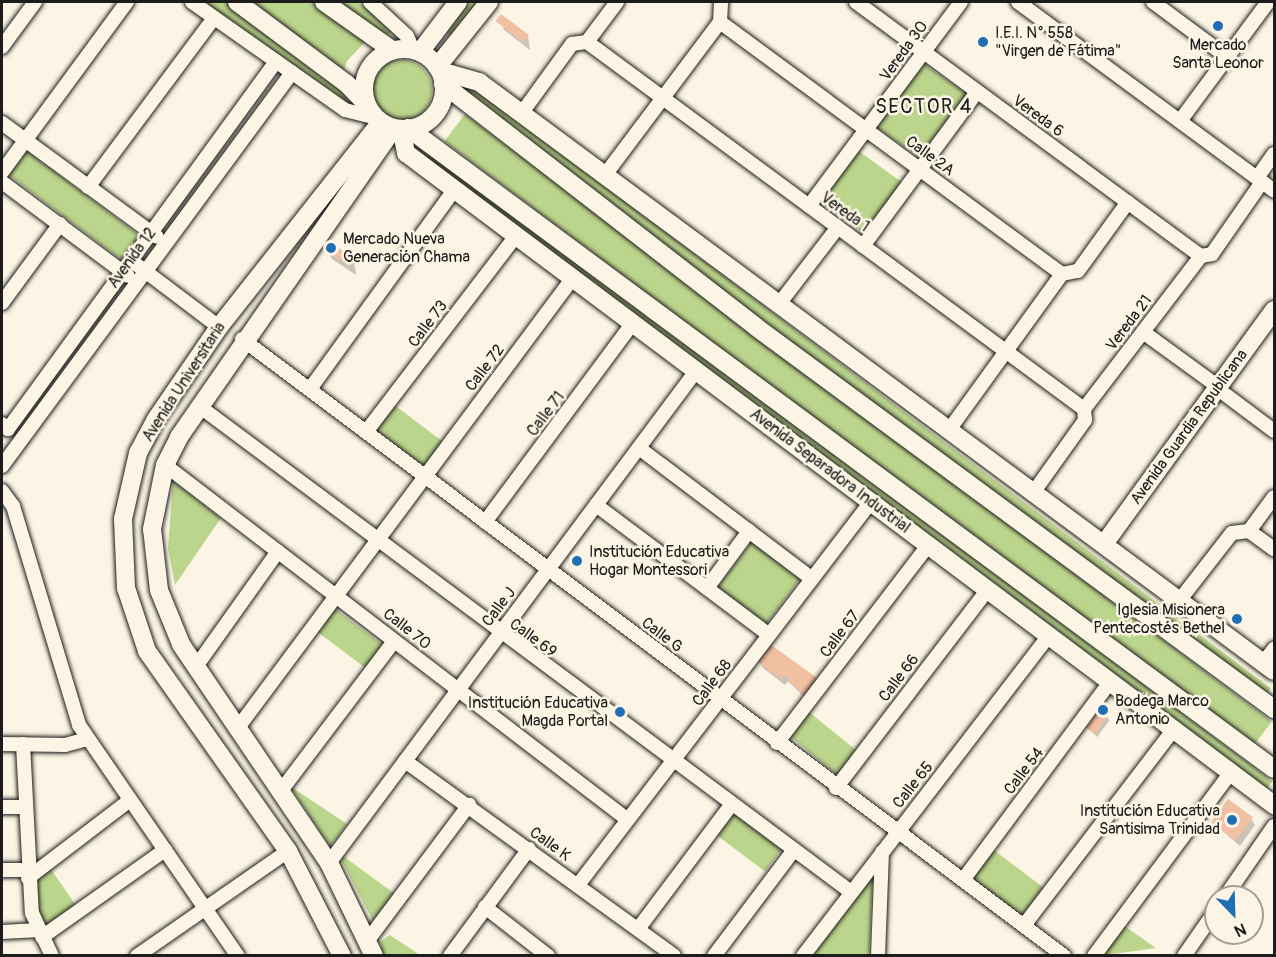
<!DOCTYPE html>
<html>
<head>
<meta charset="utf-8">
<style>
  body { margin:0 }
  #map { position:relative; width:1276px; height:957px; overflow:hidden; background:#fcf5e5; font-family:Pangolin,sans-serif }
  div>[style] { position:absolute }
  .green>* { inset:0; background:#bcd58c; transform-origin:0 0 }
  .round { border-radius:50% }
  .shadow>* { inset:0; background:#0003 }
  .building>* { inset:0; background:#f1c0a2; transform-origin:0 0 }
  .roads { filter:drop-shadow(0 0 2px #1c1c1c) drop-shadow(0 0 2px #1c1c1c) }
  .street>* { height:14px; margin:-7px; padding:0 7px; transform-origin:7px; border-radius:7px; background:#fcf5e5 }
  .secondary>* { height:18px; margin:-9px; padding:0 9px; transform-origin:9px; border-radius:9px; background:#fcf5e5 }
  .secondary>.ring { margin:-9px; padding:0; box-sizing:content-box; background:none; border:18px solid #fcf5e5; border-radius:50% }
  .dots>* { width:16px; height:16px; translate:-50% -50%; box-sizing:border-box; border:3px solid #fcf5e5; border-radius:50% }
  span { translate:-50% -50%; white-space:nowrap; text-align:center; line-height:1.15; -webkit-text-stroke:5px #fcf5e5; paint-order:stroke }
  .poi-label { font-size:16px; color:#1c1c1c }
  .left { translate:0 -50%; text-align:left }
  .right { translate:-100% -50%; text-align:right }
  .street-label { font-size:16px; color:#1c1c1c }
  .quarter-label { font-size:20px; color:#1c1c1c; letter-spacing:1.5px }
  .frame { position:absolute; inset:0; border:3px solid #1c1c1c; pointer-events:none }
  .north { position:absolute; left:1204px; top:885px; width:60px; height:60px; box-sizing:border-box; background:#fcf5e5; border:2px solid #a29e95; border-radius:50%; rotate:157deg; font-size:16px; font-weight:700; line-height:24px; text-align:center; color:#1c1c1c }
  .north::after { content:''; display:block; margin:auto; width:21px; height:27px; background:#1f6fb2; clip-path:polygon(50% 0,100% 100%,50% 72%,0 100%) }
</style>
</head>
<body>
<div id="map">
  <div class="green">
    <div style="clip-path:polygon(202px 2px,229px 2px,344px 86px,348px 105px)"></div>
    <div style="clip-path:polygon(248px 2px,312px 2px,366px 41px,347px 61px,343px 72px)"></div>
    <div style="clip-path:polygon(328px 2px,357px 2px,396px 30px,383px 37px)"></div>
    <div style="clip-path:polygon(463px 2px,486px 2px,457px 41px,442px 30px)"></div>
    <div class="round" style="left:372px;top:60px;width:60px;height:60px"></div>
    <div style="left:921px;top:62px;width:59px;height:79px;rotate:35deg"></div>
    <div style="left:469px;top:84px;width:1004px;height:19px;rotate:37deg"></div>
    <div style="left:465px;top:114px;width:1010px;height:34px;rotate:37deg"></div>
    <div style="left:433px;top:149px;width:1051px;height:15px;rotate:37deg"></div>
    <div style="left:856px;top:149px;width:57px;height:64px;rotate:36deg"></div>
    <div style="left:27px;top:151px;width:146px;height:30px;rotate:37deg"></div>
    <div style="left:393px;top:404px;width:63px;height:31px;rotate:37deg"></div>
    <div style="clip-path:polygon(173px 481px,221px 518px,175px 585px,168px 548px)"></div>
    <div style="left:753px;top:540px;width:61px;height:61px;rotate:37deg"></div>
    <div style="left:334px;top:608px;width:61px;height:29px;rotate:37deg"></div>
    <div style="left:809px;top:712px;width:63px;height:31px;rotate:39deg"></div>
    <div style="clip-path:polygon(290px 786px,347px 824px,330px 846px)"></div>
    <div style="left:733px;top:811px;width:62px;height:29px;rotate:37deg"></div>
    <div style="left:991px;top:848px;width:66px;height:36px;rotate:37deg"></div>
    <div style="clip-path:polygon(343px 856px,395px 894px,373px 921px,340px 858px)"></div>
    <div style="clip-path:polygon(48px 865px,77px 907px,43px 930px,35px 914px,31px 880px)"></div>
    <div style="clip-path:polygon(873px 869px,869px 955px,808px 955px)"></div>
    <div style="clip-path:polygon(1123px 925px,1156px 948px,1099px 956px)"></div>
    <div style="clip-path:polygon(390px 935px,420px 955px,383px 955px,380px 942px)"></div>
  </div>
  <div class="shadow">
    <div style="clip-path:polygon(501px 17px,528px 36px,530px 50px,504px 30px)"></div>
    <div style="clip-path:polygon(326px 249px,354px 260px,356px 275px,332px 259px)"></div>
    <div style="clip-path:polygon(771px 646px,816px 679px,820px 686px,809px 702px,788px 681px,785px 685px,763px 668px,759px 662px)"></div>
    <div style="clip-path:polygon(1107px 716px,1109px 721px,1097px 737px,1087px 727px)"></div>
    <div style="clip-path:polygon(1251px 819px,1255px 825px,1240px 846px,1212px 822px)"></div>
  </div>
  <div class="building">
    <div style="left:501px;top:14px;width:35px;height:9px;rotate:37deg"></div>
    <div style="left:330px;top:242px;width:30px;height:9px;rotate:34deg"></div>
    <div style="clip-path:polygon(770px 644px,817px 678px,804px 696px,784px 675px,781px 679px,757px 661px)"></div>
    <div style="left:1099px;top:709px;width:11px;height:23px;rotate:34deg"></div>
    <div style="left:1228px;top:799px;width:31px;height:29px;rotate:36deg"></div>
  </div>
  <div class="roads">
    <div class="street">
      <div style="left:192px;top:2px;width:187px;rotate:35.2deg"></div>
      <div style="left:345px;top:110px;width:32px;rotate:14deg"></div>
      <div style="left:370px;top:2px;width:50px;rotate:42.6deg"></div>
      <div style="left:407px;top:36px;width:15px;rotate:67deg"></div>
      <div style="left:856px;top:2px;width:428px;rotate:36.4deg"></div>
      <div style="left:1018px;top:2px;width:318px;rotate:36.4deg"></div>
      <div style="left:1153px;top:2px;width:92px;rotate:36.6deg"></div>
      <div style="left:720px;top:22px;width:425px;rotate:36.4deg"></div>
      <div style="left:720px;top:22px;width:20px;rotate:-87deg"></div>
      <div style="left:587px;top:42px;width:618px;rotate:36.44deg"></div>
      <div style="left:2px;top:47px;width:56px;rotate:-53.7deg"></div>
      <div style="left:521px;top:114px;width:87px;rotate:-53.9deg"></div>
      <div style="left:572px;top:44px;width:15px;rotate:-8deg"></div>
      <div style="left:587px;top:42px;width:50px;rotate:-53.1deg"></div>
      <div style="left:1180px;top:121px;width:148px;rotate:-53.5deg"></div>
      <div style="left:2px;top:123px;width:192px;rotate:36.3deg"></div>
      <div style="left:2px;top:172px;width:211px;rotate:-53.7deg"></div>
      <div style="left:605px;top:175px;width:191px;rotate:-53.1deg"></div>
      <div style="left:1257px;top:178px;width:29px;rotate:-55deg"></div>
      <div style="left:2px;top:182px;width:157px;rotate:36.7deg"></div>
      <div style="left:88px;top:187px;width:211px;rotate:-53.3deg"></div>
      <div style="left:809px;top:206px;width:254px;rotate:-53.3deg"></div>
      <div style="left:863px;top:246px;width:192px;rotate:-53.5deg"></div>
      <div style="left:137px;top:265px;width:103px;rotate:37.1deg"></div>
      <div style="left:1062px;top:274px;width:16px;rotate:-11deg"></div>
      <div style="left:1078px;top:271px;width:85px;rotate:-54.1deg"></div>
      <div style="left:2px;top:303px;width:98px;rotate:-53.7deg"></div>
      <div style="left:779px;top:304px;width:97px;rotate:-52.5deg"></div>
      <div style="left:1143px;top:332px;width:92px;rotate:36.1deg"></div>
      <div style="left:242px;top:339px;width:1028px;rotate:36.89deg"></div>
      <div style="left:310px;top:389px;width:246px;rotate:-54.1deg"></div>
      <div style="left:1226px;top:395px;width:60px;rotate:36.9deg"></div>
      <div style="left:199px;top:406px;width:813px;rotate:36.7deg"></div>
      <div style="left:2px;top:424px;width:8px;rotate:40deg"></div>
      <div style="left:8px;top:429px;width:455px;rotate:-53.9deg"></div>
      <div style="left:949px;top:430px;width:193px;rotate:-54.1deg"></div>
      <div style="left:366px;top:432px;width:247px;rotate:-52.6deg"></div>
      <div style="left:639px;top:448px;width:217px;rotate:37.1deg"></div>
      <div style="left:165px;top:465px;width:583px;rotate:37.48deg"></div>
      <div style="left:2px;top:466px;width:489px;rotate:-53.6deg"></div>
      <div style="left:2px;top:491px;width:19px;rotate:54deg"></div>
      <div style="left:13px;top:506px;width:229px;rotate:73.2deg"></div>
      <div style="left:79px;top:725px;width:280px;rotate:55.5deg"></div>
      <div style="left:1033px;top:493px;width:90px;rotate:-54.5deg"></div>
      <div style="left:1085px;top:420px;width:11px;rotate:-95deg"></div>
      <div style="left:1084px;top:409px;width:193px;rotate:-52.6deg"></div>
      <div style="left:1201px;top:256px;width:11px;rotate:-10deg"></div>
      <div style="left:1212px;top:254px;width:88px;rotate:-55.2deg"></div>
      <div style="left:596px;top:505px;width:216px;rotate:36.9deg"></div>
      <div style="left:485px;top:522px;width:247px;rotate:-53.4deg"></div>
      <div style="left:1249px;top:531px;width:42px;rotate:-53.7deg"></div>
      <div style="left:1249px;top:531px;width:31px;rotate:36deg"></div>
      <div style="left:707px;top:588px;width:71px;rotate:-53.6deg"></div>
      <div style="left:1179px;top:601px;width:86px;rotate:-52.1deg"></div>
      <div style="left:1232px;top:533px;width:17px;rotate:-7deg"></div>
      <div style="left:1263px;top:663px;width:18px;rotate:-52deg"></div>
      <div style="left:195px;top:668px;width:143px;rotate:-54.6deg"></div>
      <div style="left:237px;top:729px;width:561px;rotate:-53.33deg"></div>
      <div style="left:777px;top:743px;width:250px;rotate:-52.6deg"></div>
      <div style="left:2px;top:744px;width:63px;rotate:0.9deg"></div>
      <div style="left:65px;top:745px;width:24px;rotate:-15deg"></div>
      <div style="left:23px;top:744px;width:169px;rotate:87deg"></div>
      <div style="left:32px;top:913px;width:47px;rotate:65.1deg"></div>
      <div style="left:405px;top:761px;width:332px;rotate:35.9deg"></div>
      <div style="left:836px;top:788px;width:250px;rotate:-52.6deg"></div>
      <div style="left:280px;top:792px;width:189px;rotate:-52.9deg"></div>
      <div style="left:2px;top:807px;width:21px"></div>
      <div style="left:329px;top:863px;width:614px;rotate:-53.28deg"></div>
      <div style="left:2px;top:870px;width:25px"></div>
      <div style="left:28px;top:878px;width:128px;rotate:-37.4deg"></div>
      <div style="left:963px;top:880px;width:248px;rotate:-53.4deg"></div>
      <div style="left:578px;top:885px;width:484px;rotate:-52.6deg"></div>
      <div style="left:1225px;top:897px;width:86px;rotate:-55.4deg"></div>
      <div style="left:485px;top:907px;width:80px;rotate:37.9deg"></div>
      <div style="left:1025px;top:924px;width:245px;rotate:-52.6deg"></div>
      <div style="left:638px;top:929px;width:156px;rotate:-53.1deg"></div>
      <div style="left:2px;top:932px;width:37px;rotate:-3deg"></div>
      <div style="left:42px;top:937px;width:151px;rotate:-35.3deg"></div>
      <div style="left:368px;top:940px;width:169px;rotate:-53.2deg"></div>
      <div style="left:137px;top:956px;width:184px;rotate:-34.8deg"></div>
      <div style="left:450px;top:956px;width:133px;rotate:-53.6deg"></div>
      <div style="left:714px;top:956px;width:133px;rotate:-53deg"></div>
      <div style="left:803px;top:956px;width:404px;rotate:-52.5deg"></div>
      <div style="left:878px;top:956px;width:104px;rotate:-87.8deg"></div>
      <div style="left:1094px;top:956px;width:229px;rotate:-53.3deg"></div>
      <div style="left:1184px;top:956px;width:56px;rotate:-55.2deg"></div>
    </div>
    <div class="secondary">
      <div style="left:237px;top:2px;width:137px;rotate:36.7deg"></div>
      <div style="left:347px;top:84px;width:29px;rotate:46deg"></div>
      <div style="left:324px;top:2px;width:83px;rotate:35.2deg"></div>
      <div class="ring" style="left:364px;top:49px;width:62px;height:62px"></div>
      <div style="left:420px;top:52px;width:63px;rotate:-52.8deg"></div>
      <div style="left:437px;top:67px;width:83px;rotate:-51.3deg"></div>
      <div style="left:440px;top:71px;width:41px;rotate:15.8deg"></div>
      <div style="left:479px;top:82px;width:989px;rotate:36.53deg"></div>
      <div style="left:443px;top:84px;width:396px;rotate:37.8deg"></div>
      <div style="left:756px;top:327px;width:644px;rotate:36.41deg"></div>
      <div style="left:408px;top:128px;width:1077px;rotate:36.51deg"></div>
      <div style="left:401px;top:129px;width:25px;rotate:78deg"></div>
      <div style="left:406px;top:153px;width:1086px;rotate:36.91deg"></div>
      <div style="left:1104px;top:544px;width:289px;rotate:-54deg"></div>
      <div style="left:342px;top:956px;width:118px;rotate:-117.2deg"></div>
      <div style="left:288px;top:851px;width:245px;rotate:-125.2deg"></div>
      <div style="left:147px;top:651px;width:66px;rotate:-108.4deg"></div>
      <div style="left:126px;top:588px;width:69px;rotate:-92.5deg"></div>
      <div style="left:123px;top:519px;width:68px;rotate:-77.2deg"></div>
      <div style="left:138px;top:453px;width:38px;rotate:-62deg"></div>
      <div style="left:156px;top:419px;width:112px;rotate:-55.6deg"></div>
      <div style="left:219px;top:327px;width:261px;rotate:-51.7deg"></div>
      <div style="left:374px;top:956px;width:103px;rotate:-115.8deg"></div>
      <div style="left:329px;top:863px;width:264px;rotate:-124.1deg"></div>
      <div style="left:181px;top:644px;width:58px;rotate:-112.2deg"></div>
      <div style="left:159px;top:590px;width:61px;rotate:-96.5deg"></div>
      <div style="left:152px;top:529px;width:65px;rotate:-78.5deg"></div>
      <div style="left:165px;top:465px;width:31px;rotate:-63deg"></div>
      <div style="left:179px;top:437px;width:376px;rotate:-55.2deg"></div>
    </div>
  </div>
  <div class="dots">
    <div style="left:1218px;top:26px;background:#1f6fb2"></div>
    <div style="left:983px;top:42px;background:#1f6fb2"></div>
    <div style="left:331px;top:248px;background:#1f6fb2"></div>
    <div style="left:577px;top:561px;background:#1f6fb2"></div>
    <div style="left:1237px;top:619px;background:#1f6fb2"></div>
    <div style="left:1103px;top:710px;background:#1f6fb2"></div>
    <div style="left:620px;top:712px;background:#1f6fb2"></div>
    <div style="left:1232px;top:820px;background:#1f6fb2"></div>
  </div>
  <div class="poi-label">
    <span class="left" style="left:995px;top:42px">I.E.I. N° 558<br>"Virgen de Fátima"</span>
    <span style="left:1218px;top:54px">Mercado<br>Santa Leonor</span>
    <span class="left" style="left:343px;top:248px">Mercado Nueva<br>Generación Chama</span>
    <span class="left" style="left:589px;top:561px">Institución Educativa<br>Hogar Montessori</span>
    <span class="right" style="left:1225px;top:619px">Iglesia Misionera<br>Pentecostés Bethel</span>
    <span class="left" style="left:1115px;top:710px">Bodega Marco<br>Antonio</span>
    <span class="right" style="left:608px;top:712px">Institución Educativa<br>Magda Portal</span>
    <span class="right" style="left:1220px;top:820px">Institución Educativa<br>Santisima Trinidad</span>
  </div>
  <div class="street-label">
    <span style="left:904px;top:51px;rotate:-54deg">Vereda 30</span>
    <span style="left:1038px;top:116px;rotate:36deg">Vereda 6</span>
    <span style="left:930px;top:156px;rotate:36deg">Calle 2A</span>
    <span style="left:845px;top:212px;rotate:36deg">Vereda 1</span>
    <span style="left:132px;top:258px;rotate:-54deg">Avenida 12</span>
    <span style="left:1129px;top:323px;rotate:-53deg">Vereda 21</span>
    <span style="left:428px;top:324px;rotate:-53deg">Calle 73</span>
    <span style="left:485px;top:368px;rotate:-53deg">Calle 72</span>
    <span style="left:184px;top:382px;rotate:-57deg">Avenida Universitaria</span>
    <span style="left:546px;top:414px;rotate:-53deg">Calle 71</span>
    <span style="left:1189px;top:427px;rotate:-54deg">Avenida Guardia Republicana</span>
    <span style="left:830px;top:471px;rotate:37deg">Avenida Separadora Industrial</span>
    <span style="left:499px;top:607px;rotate:-53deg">Calle J</span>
    <span style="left:407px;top:629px;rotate:38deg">Calle 70</span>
    <span style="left:840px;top:634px;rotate:-53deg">Calle 67</span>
    <span style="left:662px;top:635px;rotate:37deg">Calle G</span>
    <span style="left:533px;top:638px;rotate:36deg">Calle 69</span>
    <span style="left:899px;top:678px;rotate:-53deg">Calle 66</span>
    <span style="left:712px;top:683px;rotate:-53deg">Calle 68</span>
    <span style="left:1024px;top:771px;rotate:-53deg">Calle 54</span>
    <span style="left:913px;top:785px;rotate:-52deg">Calle 65</span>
    <span style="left:550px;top:844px;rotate:36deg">Calle K</span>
  </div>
  <div class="quarter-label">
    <span style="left:924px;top:106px">SECTOR 4</span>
  </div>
  <div class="frame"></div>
  <div class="north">N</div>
</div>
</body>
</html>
